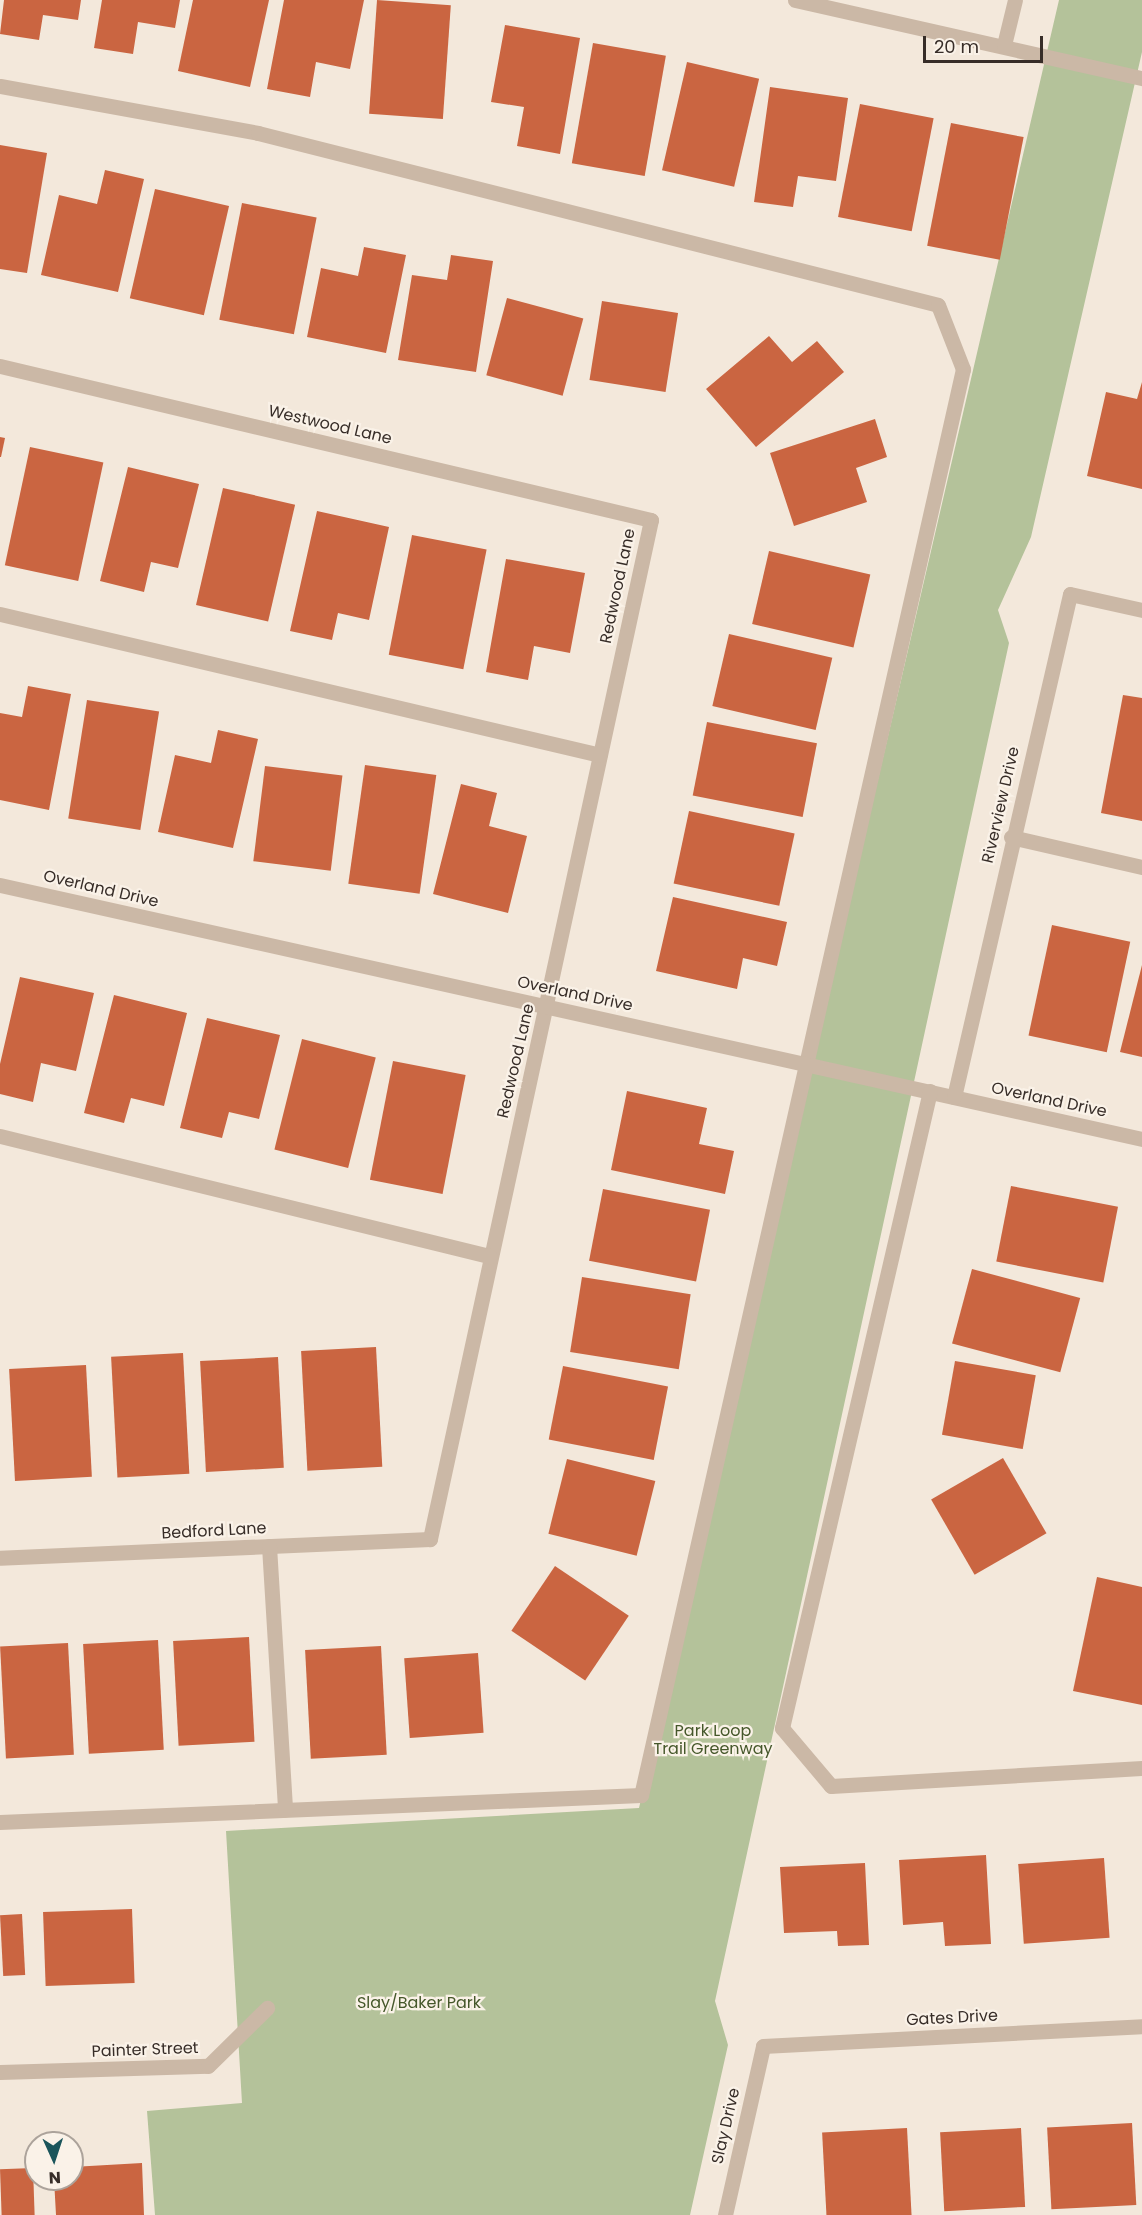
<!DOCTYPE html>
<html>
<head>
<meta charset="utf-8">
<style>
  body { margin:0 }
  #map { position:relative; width:1142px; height:2215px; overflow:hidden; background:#f3e8db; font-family:Poppins,sans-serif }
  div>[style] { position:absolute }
  .green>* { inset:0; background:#b4c29a }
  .building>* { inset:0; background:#ca6541; transform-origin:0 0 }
  .minor>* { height:15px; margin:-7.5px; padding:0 7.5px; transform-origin:7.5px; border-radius:7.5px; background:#cbb8a6 }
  span { translate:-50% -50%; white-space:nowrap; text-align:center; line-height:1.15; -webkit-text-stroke:4.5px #faf2e8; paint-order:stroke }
  .street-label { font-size:16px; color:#372d28 }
  .park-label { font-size:16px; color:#45572a }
  .north { position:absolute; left:24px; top:2131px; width:60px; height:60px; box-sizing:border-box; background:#faf2e8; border:2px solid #aca39b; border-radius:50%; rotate:177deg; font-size:16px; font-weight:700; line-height:24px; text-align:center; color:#372d28 }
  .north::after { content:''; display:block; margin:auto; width:21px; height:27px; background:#1b555b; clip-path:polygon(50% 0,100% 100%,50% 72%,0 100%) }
  .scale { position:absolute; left:923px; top:36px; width:120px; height:27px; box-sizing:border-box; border:3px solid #372d28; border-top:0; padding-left:8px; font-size:18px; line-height:21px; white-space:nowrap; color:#372d28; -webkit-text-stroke:4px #faf2e8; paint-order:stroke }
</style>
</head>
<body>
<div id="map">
  <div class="green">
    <div style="clip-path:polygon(1059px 0,1142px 0,1142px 52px,1031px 537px,998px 610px,1009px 643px,715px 2001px,728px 2045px,690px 2215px,155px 2215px,147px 2111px,242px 2103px,226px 1831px,639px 1808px)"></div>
  </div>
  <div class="building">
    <div style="clip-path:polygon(4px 0,81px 0,78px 20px,43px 15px,39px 40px,0 34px)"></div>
    <div style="clip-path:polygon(102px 0,180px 0,175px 28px,138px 22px,133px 54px,94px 48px)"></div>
    <div style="clip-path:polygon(193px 0,269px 0,250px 87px,178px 71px)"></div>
    <div style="clip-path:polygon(284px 0,364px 0,350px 69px,316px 62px,310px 97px,267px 89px)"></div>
    <div style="left:377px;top:0;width:74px;height:114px;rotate:4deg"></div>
    <div style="clip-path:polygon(505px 25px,580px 38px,560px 154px,517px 146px,524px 107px,491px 102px)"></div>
    <div style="left:593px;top:43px;width:74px;height:122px;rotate:10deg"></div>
    <div style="left:687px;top:62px;width:74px;height:111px;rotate:13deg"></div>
    <div style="clip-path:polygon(770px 87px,848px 98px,836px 181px,798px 176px,793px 207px,754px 202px)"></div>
    <div style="left:860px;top:104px;width:75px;height:115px;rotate:11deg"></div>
    <div style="left:951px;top:123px;width:74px;height:125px;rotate:11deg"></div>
    <div style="clip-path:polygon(0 145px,47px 153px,27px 273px,0 269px)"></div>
    <div style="clip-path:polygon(105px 170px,144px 179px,118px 292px,41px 275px,59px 195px,97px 204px)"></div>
    <div style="left:155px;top:189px;width:76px;height:112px;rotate:13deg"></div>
    <div style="left:242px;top:203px;width:76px;height:119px;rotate:11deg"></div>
    <div style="clip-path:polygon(364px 247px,406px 255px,386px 353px,307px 337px,321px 268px,358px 276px)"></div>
    <div style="clip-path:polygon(451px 255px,493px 261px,476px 372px,398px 360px,412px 275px,447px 280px)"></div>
    <div style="left:507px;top:298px;width:79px;height:80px;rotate:15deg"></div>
    <div style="left:602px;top:301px;width:77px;height:80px;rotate:9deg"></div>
    <div style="clip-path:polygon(769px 336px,792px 362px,817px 341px,844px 372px,756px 447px,706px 389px)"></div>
    <div style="clip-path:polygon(1142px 382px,1142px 489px,1087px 476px,1106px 392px,1137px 399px)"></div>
    <div style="clip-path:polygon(875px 419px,887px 457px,856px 468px,867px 502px,794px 526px,770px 453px)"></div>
    <div style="clip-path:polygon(0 437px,5px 438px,1px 457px,0 457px)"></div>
    <div style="left:30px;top:447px;width:75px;height:121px;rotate:12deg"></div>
    <div style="clip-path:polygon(128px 467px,199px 484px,178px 568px,151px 562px,144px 592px,100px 581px)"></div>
    <div style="left:223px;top:488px;width:74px;height:120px;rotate:13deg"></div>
    <div style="clip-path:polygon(317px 511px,389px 527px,369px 620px,338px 613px,332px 640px,290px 631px)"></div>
    <div style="left:412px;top:535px;width:76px;height:122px;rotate:11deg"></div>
    <div style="left:769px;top:551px;width:104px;height:75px;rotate:13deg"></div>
    <div style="clip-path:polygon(506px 559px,585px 573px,570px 653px,534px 646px,528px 680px,486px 672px)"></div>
    <div style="left:729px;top:634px;width:106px;height:74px;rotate:13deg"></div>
    <div style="clip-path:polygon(28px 686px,71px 694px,49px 810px,0 800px,0 713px,22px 717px)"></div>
    <div style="clip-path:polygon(1123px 695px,1142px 698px,1142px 821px,1101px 813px)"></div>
    <div style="left:87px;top:700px;width:73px;height:120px;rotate:9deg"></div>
    <div style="left:707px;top:722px;width:112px;height:75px;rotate:11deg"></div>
    <div style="clip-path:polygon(218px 730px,258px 739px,233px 848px,158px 832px,175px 755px,211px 763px)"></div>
    <div style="left:365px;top:765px;width:72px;height:120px;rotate:8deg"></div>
    <div style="left:265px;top:766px;width:78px;height:96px;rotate:7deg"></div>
    <div style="clip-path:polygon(461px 784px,497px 793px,489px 826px,527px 836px,508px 913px,433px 894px)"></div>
    <div style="left:689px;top:811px;width:108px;height:74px;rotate:12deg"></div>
    <div style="clip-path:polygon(673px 897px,787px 922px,777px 966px,743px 958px,737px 989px,656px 971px)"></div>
    <div style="left:1052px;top:925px;width:80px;height:113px;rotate:12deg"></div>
    <div style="clip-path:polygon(1142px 965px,1142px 1057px,1120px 1052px)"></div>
    <div style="clip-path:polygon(20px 977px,94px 993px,76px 1071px,41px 1063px,33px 1102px,0 1094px,0 1064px)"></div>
    <div style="clip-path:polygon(114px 995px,187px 1013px,164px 1106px,131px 1098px,124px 1123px,84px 1113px)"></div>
    <div style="clip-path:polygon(207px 1018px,280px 1035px,259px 1119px,229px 1112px,222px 1138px,180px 1128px)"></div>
    <div style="left:302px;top:1039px;width:76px;height:114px;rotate:14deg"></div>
    <div style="left:393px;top:1061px;width:74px;height:121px;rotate:11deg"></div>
    <div style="clip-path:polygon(627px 1091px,707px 1108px,699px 1144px,734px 1151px,725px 1194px,611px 1170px)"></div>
    <div style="left:1011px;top:1186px;width:109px;height:77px;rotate:11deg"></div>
    <div style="left:603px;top:1189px;width:109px;height:73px;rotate:11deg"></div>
    <div style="left:972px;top:1269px;width:112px;height:77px;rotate:15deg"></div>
    <div style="left:582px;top:1277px;width:110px;height:76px;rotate:9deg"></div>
    <div style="left:376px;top:1347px;width:120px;height:75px;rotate:87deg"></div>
    <div style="left:183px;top:1353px;width:121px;height:72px;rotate:87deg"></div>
    <div style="left:278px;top:1357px;width:111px;height:78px;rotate:87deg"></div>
    <div style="left:955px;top:1361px;width:82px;height:75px;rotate:10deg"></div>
    <div style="left:86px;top:1365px;width:112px;height:77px;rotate:87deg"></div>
    <div style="left:563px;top:1366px;width:107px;height:75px;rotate:11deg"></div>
    <div style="left:1003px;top:1458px;width:87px;height:83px;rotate:60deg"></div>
    <div style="left:567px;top:1459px;width:91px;height:77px;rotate:14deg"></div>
    <div style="left:555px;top:1566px;width:89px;height:78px;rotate:34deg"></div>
    <div style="clip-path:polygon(1097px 1577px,1142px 1587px,1142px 1705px,1073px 1691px)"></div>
    <div style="left:249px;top:1637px;width:105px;height:76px;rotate:87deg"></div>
    <div style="left:158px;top:1640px;width:110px;height:75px;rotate:87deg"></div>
    <div style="left:68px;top:1643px;width:112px;height:68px;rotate:87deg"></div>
    <div style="left:381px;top:1646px;width:109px;height:76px;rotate:87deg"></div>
    <div style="left:478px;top:1653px;width:80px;height:74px;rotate:86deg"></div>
    <div style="clip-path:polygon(986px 1855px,991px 1944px,945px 1946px,943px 1922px,903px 1925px,899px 1860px)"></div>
    <div style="left:1104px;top:1858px;width:80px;height:86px;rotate:86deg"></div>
    <div style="clip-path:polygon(865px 1863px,869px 1945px,838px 1946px,837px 1931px,784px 1933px,780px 1867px)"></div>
    <div style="left:132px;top:1909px;width:74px;height:89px;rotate:88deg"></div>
    <div style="left:22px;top:1914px;width:61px;height:22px;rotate:87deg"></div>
    <div style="left:1132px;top:2123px;width:82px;height:85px;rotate:87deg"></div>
    <div style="left:907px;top:2128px;width:87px;height:85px;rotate:87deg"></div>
    <div style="left:1021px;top:2128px;width:79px;height:81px;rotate:87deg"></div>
    <div style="clip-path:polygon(142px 2163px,144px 2215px,56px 2215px,54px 2179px,72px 2179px,72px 2167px)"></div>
    <div style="left:33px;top:2168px;width:47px;height:33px;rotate:88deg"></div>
  </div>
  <div class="minor">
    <div style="left:795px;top:0;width:356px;rotate:12.7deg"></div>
    <div style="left:1004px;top:45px;width:46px;rotate:-76.3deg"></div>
    <div style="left:0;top:86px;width:262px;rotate:10.3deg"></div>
    <div style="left:258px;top:133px;width:701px;rotate:14.19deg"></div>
    <div style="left:938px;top:305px;width:69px;rotate:68.7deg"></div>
    <div style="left:963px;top:369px;width:1462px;rotate:102.72deg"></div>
    <div style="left:641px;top:1795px;width:642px;rotate:177.59deg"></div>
    <div style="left:0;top:366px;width:669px;rotate:13.31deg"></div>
    <div style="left:651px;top:520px;width:1043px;rotate:102.24deg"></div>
    <div style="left:430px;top:1539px;width:430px;rotate:177.5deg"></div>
    <div style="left:0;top:614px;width:616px;rotate:13.22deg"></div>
    <div style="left:1011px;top:837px;width:134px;rotate:12.9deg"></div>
    <div style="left:0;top:885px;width:1170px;rotate:12.54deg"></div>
    <div style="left:930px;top:1091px;width:654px;rotate:103.08deg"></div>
    <div style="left:782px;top:1728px;width:76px;rotate:49.8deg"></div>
    <div style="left:831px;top:1786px;width:312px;rotate:-3.3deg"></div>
    <div style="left:954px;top:1097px;width:516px;rotate:-77.01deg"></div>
    <div style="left:1070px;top:594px;width:74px;rotate:12.5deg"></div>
    <div style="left:0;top:1136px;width:504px;rotate:13.79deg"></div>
    <div style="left:269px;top:1546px;width:264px;rotate:86.5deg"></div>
    <div style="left:0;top:2072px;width:208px;rotate:-1.7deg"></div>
    <div style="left:208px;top:2066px;width:83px;rotate:-44.5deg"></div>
    <div style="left:725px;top:2215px;width:173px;rotate:-77.3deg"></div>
    <div style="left:763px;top:2046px;width:380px;rotate:-3deg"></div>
  </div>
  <div class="street-label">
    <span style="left:330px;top:425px;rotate:13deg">Westwood Lane</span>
    <span style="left:618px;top:586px;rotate:-78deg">Redwood Lane</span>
    <span style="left:1001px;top:805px;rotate:-77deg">Riverview Drive</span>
    <span style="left:101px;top:889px;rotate:13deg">Overland Drive</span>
    <span style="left:575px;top:994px;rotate:12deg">Overland Drive</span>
    <span style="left:516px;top:1061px;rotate:-77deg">Redwood Lane</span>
    <span style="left:1049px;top:1100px;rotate:12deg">Overland Drive</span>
    <span style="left:214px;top:1531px;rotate:-3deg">Bedford Lane</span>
    <span style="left:952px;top:2018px;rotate:-3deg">Gates Drive</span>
    <span style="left:145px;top:2050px;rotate:-2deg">Painter Street</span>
    <span style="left:726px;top:2126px;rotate:-77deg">Slay Drive</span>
  </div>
  <div class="park-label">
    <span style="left:713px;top:1740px">Park Loop<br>Trail Greenway</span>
    <span style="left:419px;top:2003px">Slay/Baker Park</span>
  </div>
  <div class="north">N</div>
  <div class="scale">20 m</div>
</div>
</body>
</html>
